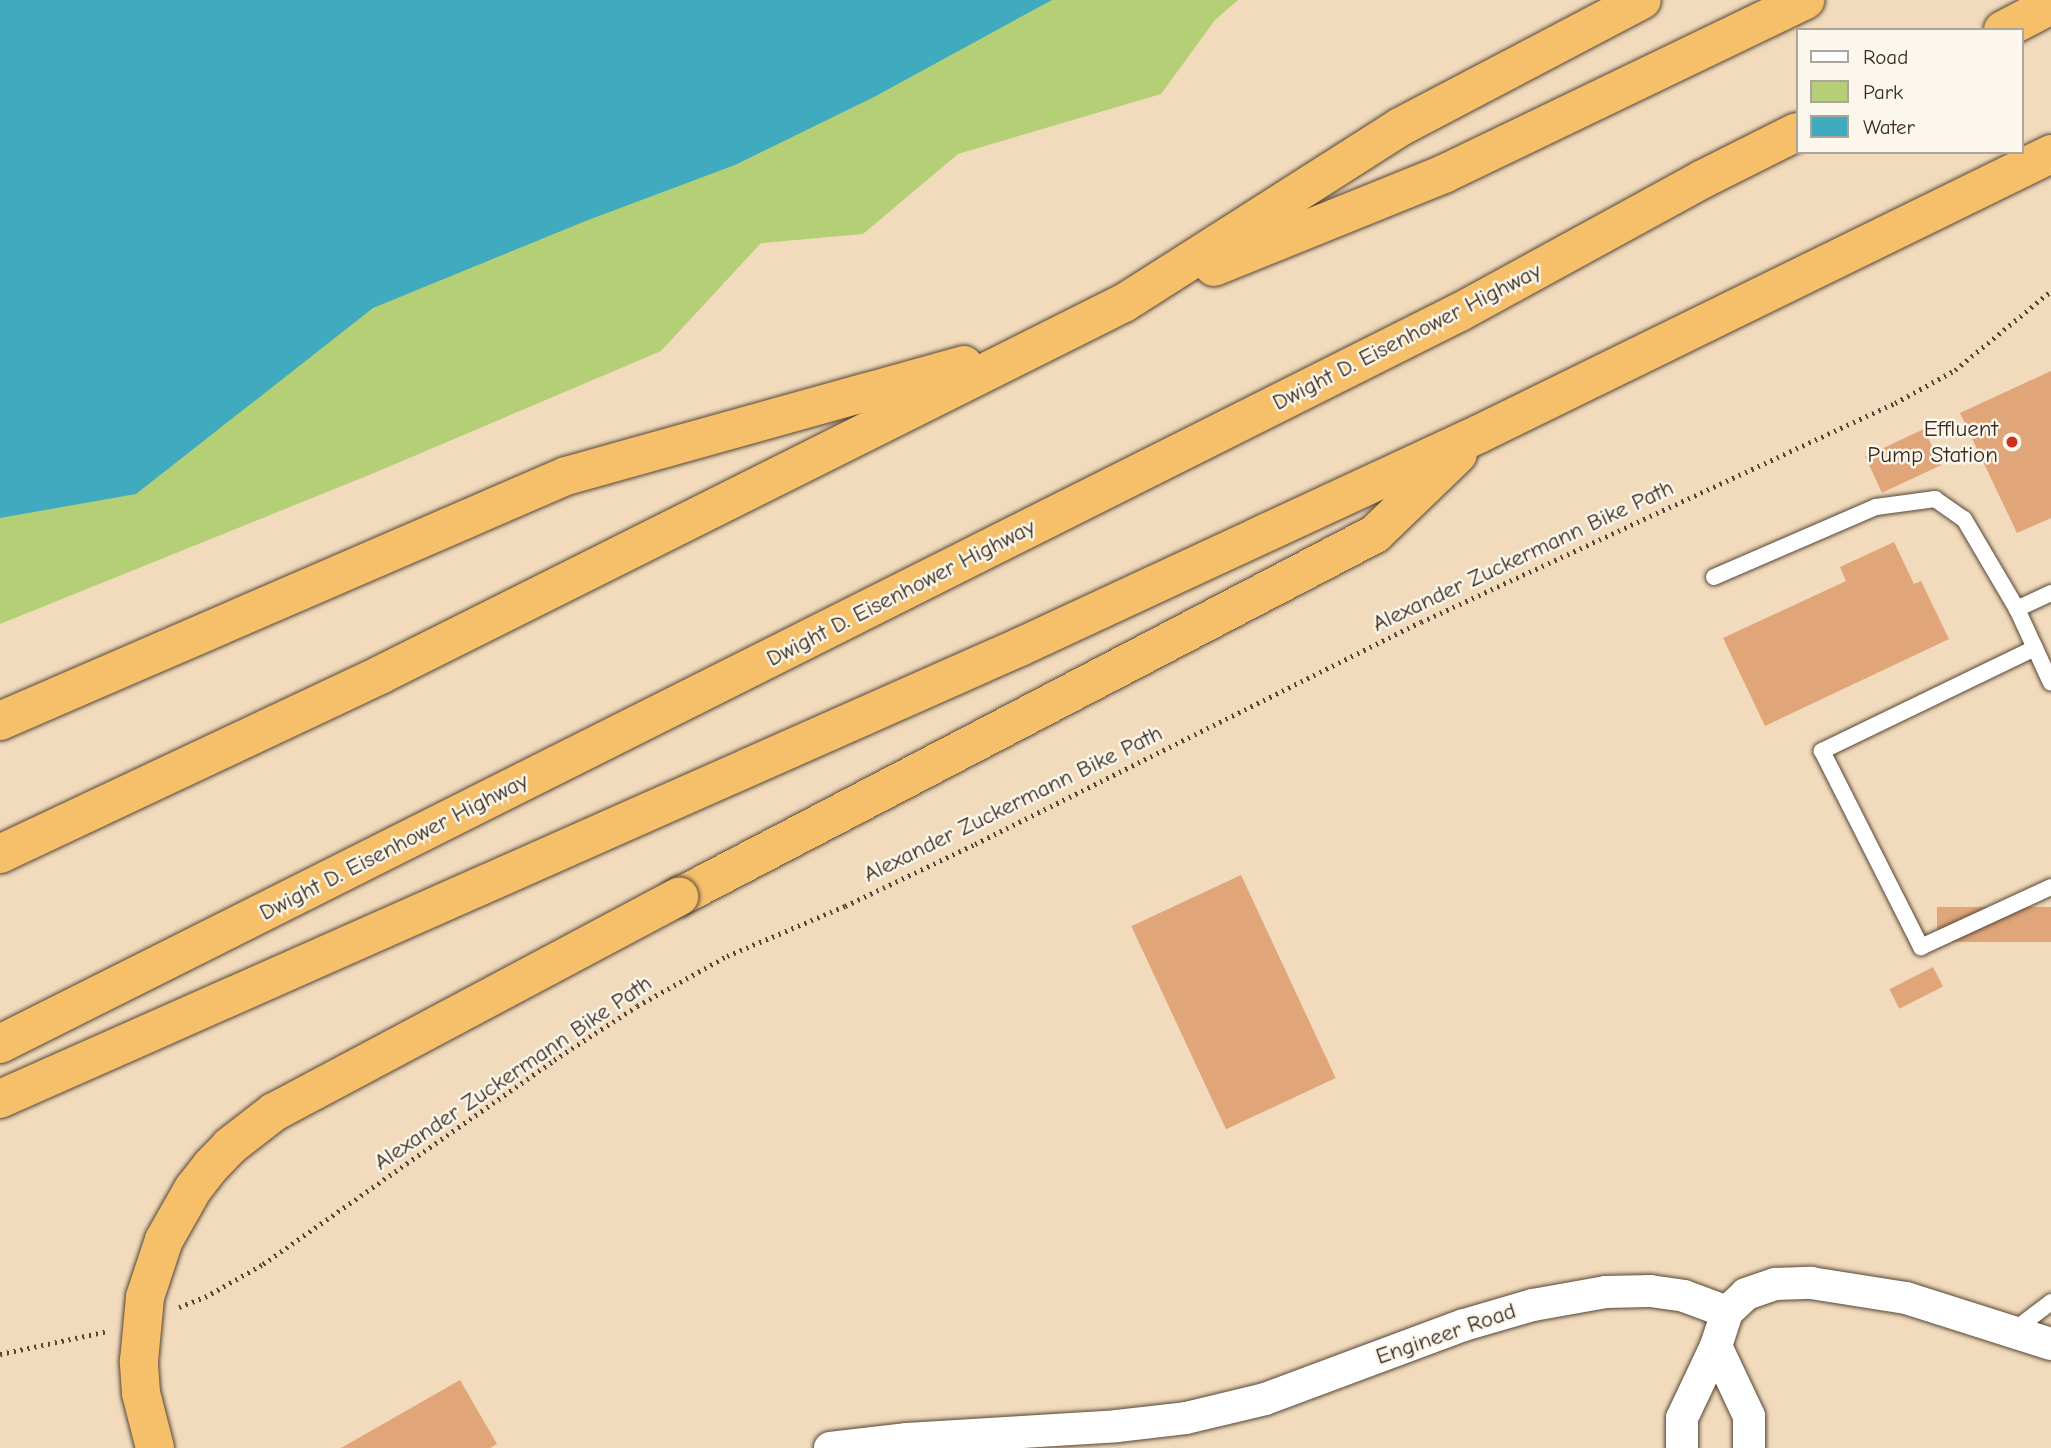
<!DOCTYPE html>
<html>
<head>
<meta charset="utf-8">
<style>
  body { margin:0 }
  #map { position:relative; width:2051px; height:1448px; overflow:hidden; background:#f1dbbc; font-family:"Comic Neue",sans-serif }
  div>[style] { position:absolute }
  .green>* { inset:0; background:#b4cf75 }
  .water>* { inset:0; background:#40abbf }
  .building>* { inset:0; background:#e1a57a; transform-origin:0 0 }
  .path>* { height:4.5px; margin-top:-2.25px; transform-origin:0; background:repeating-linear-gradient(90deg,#564536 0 2px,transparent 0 7px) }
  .roads { filter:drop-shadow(0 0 2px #564536) drop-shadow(0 0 2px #564536) }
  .lane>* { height:16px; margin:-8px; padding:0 8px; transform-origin:8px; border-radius:8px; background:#fff }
  .street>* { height:32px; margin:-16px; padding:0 16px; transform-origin:16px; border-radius:16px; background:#fff }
  .highway>* { height:38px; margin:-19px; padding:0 19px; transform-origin:19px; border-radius:19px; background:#f6c06b }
  .bridges { filter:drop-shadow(0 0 2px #564536) drop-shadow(0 0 2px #564536) }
  .highway-bridge>* { height:38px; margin:-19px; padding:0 19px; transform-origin:19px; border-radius:19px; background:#f6c06b }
  .dots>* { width:19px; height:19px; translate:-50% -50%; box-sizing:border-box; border:4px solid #fbf7ec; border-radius:50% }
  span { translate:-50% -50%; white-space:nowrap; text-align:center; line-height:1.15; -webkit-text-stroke:5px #fbf7ec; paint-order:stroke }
  .street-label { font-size:23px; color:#3b2a1e }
  .poi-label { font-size:23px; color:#3b2a1e }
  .right { translate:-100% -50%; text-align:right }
  .legend { position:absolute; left:1796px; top:28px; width:228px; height:126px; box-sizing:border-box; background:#fbf7ec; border:2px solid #aea59a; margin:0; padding:9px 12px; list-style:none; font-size:21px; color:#3b2a1e }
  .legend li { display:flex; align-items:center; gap:14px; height:35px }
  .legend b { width:35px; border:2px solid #aea59a }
</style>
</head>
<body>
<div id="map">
  <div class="green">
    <div style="clip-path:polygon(0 0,1238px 0,1215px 20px,1161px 94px,958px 154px,863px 234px,761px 243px,661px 351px,374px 473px,0 624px)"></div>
  </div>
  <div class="water">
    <div style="clip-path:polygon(0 0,1052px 0,874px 97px,735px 165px,583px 222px,373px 308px,136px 494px,0 518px)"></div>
  </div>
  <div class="building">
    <div style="clip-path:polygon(2051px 371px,2051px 518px,2017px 533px,1960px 413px)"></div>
    <div style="left:1924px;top:429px;width:40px;height:65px;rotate:65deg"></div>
    <div style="clip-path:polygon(1894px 542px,1914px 584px,1921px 581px,1949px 639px,1765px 726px,1723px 638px,1846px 581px,1840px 567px)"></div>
    <div style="left:1241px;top:875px;width:224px;height:121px;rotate:65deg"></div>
    <div style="left:2051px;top:907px;width:35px;height:114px;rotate:90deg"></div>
    <div style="left:1933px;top:967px;width:22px;height:49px;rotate:63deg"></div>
    <div style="clip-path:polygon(460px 1380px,497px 1444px,490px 1448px,341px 1448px)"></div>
  </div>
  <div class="path">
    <div style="left:179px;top:1307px;width:28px;rotate:-21deg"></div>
    <div style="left:205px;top:1297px;width:67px;rotate:-29.6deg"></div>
    <div style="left:263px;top:1264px;width:355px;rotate:-35deg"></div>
    <div style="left:554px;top:1060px;width:99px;rotate:-33deg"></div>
    <div style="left:637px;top:1006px;width:103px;rotate:-29.1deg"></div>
    <div style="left:727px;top:956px;width:128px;rotate:-23deg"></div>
    <div style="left:845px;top:906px;width:144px;rotate:-25.5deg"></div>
    <div style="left:975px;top:844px;width:498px;rotate:-26.5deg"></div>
    <div style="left:1421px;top:622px;width:522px;rotate:-24.8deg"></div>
    <div style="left:1895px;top:403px;width:68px;rotate:-28.8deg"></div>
    <div style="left:1955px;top:370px;width:124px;rotate:-39.5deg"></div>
    <div style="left:0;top:1354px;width:110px;rotate:-12deg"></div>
  </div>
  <div class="roads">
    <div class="lane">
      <div style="left:1714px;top:577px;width:176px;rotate:-23.4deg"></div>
      <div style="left:1876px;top:507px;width:60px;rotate:-7.7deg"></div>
      <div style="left:1935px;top:499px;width:35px;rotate:35deg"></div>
      <div style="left:1964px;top:519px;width:104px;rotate:59.5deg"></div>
      <div style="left:2051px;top:593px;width:38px;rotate:155deg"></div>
      <div style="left:2017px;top:609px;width:81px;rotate:65.3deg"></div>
      <div style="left:2035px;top:648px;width:237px;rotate:154.2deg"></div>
      <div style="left:1822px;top:751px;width:220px;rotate:63.2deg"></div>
      <div style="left:1921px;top:947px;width:143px;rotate:-24.8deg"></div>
      <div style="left:2013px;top:1331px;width:48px;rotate:-37.3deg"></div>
    </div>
    <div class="street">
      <div style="left:1716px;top:1346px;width:77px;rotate:64.8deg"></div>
      <div style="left:1749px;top:1416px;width:32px;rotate:90deg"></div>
      <div style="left:830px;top:1448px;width:78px;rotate:-6.7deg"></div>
      <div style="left:907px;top:1439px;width:210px;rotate:-3.5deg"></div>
      <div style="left:1117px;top:1426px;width:69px;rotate:-6.6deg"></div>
      <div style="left:1186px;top:1418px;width:81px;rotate:-13.5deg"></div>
      <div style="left:1265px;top:1399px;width:212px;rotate:-20.4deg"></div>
      <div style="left:1464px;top:1325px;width:72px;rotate:-16.2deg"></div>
      <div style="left:1533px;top:1305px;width:74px;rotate:-10.1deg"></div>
      <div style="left:1606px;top:1292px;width:44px;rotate:-1.3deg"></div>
      <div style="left:1650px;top:1291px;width:34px;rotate:8deg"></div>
      <div style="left:1684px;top:1296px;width:46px;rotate:20.4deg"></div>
      <div style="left:1682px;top:1448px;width:30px;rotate:-90deg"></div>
      <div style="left:1682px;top:1418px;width:80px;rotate:-64.7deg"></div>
      <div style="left:1716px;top:1346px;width:36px;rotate:-72deg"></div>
      <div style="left:1727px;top:1312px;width:26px;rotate:-43deg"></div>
      <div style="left:1746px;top:1294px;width:31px;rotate:-19deg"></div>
      <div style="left:1775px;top:1284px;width:36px;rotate:-2deg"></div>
      <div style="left:1811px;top:1283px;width:96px;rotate:9deg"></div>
      <div style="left:1906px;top:1298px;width:152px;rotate:17.6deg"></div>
    </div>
    <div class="highway">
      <div style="left:2003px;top:30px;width:54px;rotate:-27.5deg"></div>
      <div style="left:1214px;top:267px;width:248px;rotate:-22deg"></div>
      <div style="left:1444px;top:174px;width:401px;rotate:-25.7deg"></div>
      <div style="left:0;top:721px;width:617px;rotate:-23.41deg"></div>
      <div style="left:566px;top:476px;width:413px;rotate:-15.6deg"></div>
      <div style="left:0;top:854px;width:420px;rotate:-25.2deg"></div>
      <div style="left:380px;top:675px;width:832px;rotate:-26.57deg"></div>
      <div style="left:1124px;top:303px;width:327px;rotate:-32.5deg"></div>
      <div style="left:1400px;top:127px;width:273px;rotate:-27.7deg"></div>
      <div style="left:679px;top:897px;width:785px;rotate:-27.54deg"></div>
      <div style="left:1375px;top:534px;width:115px;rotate:-43.9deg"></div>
      <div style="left:0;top:1044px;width:1633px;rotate:-26.63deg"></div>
      <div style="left:1460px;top:312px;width:275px;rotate:-28.7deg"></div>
      <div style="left:1701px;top:180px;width:107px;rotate:-26.6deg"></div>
      <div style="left:0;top:1099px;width:1116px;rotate:-23.9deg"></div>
      <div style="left:1020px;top:647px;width:506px;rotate:-24.89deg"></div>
      <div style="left:1479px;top:434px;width:637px;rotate:-26.08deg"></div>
    </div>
  </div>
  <div class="bridges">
    <div class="highway-bridge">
      <div style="left:155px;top:1448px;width:57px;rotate:-104.3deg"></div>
      <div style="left:141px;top:1393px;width:32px;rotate:-94deg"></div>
      <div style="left:139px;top:1361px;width:64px;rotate:-84.6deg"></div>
      <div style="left:145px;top:1297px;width:60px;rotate:-71.6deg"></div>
      <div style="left:164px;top:1240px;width:59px;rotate:-60.4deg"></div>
      <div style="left:193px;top:1189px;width:29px;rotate:-52deg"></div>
      <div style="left:211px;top:1166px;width:28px;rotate:-46deg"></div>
      <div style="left:230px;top:1146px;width:56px;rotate:-37.7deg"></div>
      <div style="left:274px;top:1112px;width:459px;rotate:-28deg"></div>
    </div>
  </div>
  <div class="dots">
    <div style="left:2012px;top:442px;background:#c8321e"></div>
  </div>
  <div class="street-label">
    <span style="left:1407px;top:337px;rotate:-27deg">Dwight D. Eisenhower Highway</span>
    <span style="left:1523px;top:556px;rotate:-25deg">Alexander Zuckermann Bike Path</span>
    <span style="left:901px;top:593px;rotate:-27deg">Dwight D. Eisenhower Highway</span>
    <span style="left:1013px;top:804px;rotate:-26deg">Alexander Zuckermann Bike Path</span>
    <span style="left:394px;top:847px;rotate:-27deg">Dwight D. Eisenhower Highway</span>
    <span style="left:513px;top:1073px;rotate:-34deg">Alexander Zuckermann Bike Path</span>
    <span style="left:1446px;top:1334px;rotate:-19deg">Engineer Road</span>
  </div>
  <div class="poi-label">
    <span class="right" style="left:1998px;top:442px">Effluent<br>Pump Station</span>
  </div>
  <ul class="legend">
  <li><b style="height:9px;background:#fff"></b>Road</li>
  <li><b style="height:19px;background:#b4cf75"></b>Park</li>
  <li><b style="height:19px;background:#40abbf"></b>Water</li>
  </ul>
</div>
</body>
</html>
